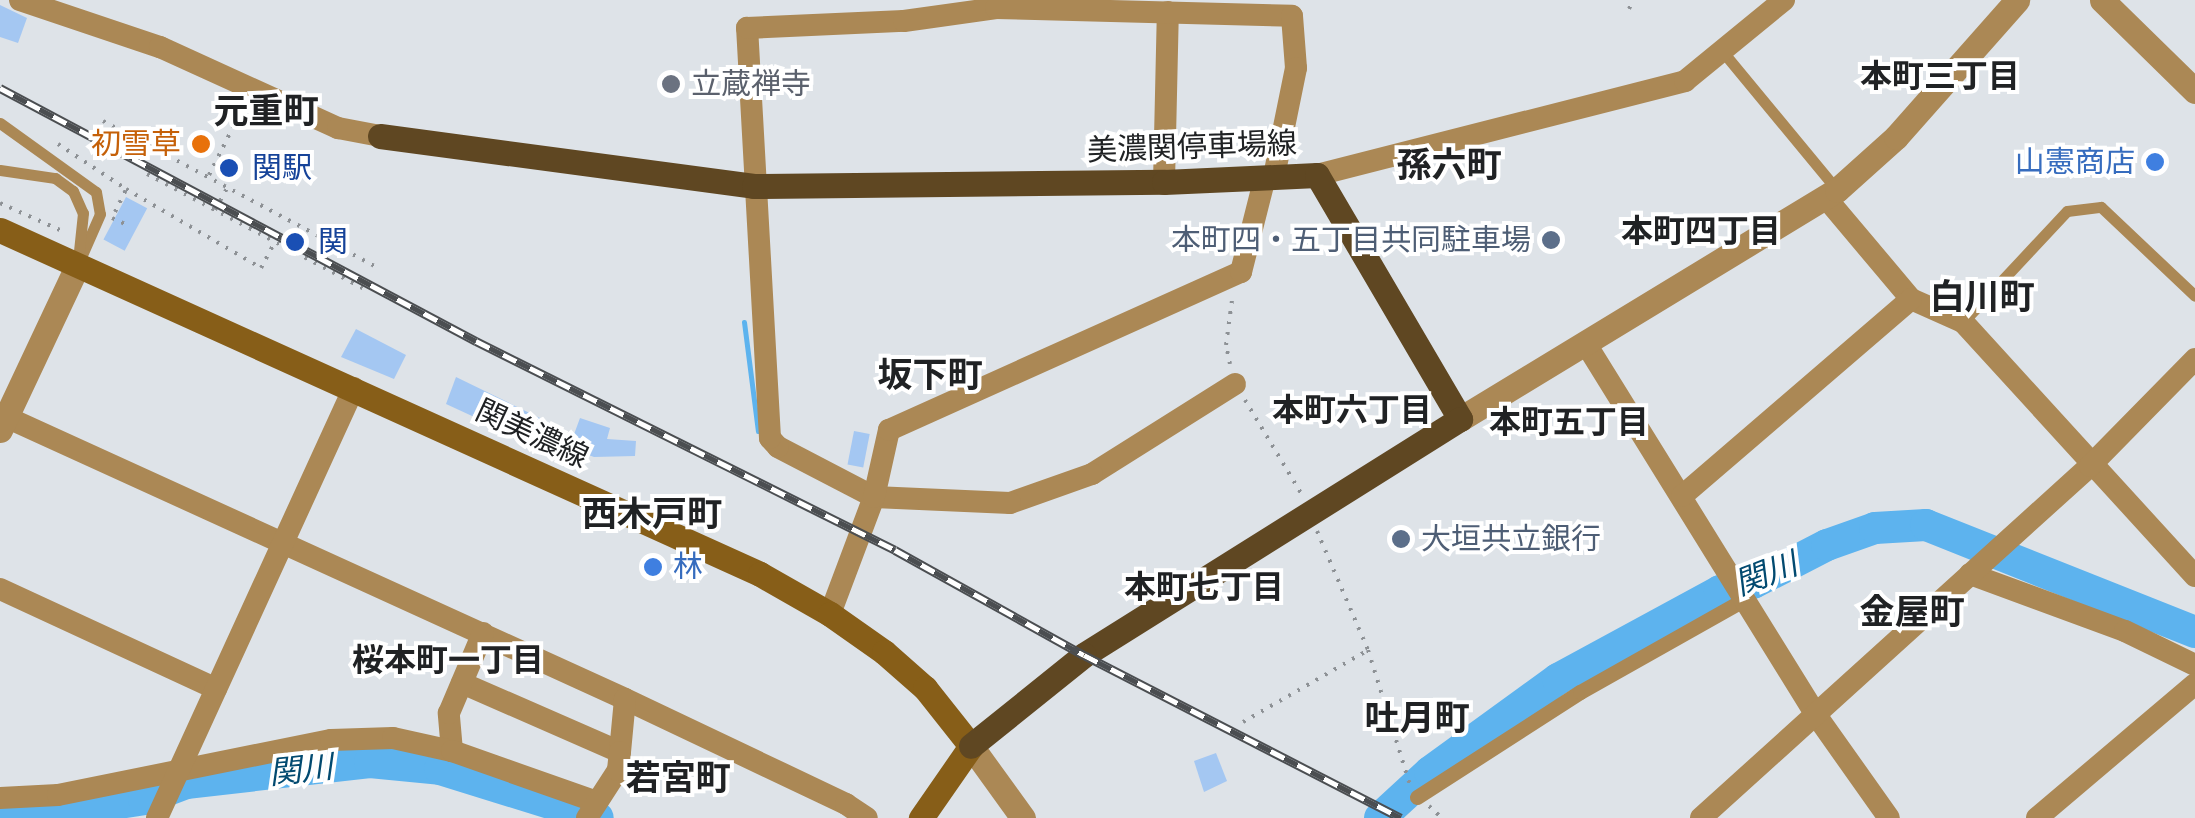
<!DOCTYPE html>
<html>
<head>
<meta charset="utf-8">
<style>
  body { margin:0 }
  #map { position:relative; width:2195px; height:818px; overflow:hidden; background:#dee3e8; font-family:Raleway,"Noto Sans JP",sans-serif }
  div>[style] { position:absolute }
  .stream>* { height:5px; margin:-2.5px; padding:0 2.5px; transform-origin:2.5px; border-radius:2.5px; background:#5db3ee }
  .river>* { height:32px; margin:-16px; padding:0 16px; transform-origin:16px; border-radius:16px; background:#5db3ee }
  .building>* { inset:0; background:#a4c7f2; transform-origin:0 0 }
  .path>* { height:4px; margin-top:-2px; transform-origin:0; background:repeating-linear-gradient(90deg,#8d9195 0 2.5px,transparent 0 10.5px) }
  .service>* { height:11px; margin:-5.5px; padding:0 5.5px; transform-origin:5.5px; border-radius:5.5px; background:#ab8855 }
  .pedestrian>* { height:15px; margin:-7.5px; padding:0 7.5px; transform-origin:7.5px; border-radius:7.5px; background:#ab8855 }
  .minor>* { height:22px; margin:-11px; padding:0 11px; transform-origin:11px; border-radius:11px; background:#ab8855 }
  .tertiary>* { height:25px; margin:-12.5px; padding:0 12.5px; transform-origin:12.5px; border-radius:12.5px; background:#ab8855 }
  .secondary>* { height:25px; margin:-12.5px; padding:0 12.5px; transform-origin:12.5px; border-radius:12.5px; background:#875e18 }
  .primary>* { height:25px; margin:-12.5px; padding:0 12.5px; transform-origin:12.5px; border-radius:12.5px; background:#5f4722 }
  .rail>* { height:9px; margin-top:-4.5px; transform-origin:0; background:repeating-linear-gradient(90deg,#fff 0 15px,#4b4e51 0 30px); box-sizing:border-box; border-block:2px solid #4b4e51 }
  .dots>* { width:28px; height:28px; translate:-50% -50%; box-sizing:border-box; border:5px solid #fff; border-radius:50% }
  span { translate:-50% -50%; white-space:nowrap; text-align:center; line-height:1.15; -webkit-text-stroke:8px #fff; paint-order:stroke }
  .worship-label { font-size:30px; color:#5b616d }
  .left { translate:0 -50%; text-align:left }
  .food-label { font-size:30px; color:#c56008 }
  .right { translate:-100% -50%; text-align:right }
  .street-label { font-size:30px; color:#202224 }
  .shop-label { font-size:30px; color:#366cbe }
  .transit-label { font-size:30px; color:#164399 }
  .service-label { font-size:30px; color:#4e5e75 }
  .neighbourhood-label { font-size:32px; color:#202224; font-weight:700 }
  .water-label { font-size:32px; color:#024a70; font-style:italic }
  .quarter-label { font-size:35px; color:#202224; font-weight:700 }
</style>
</head>
<body>
<div id="map">
  <div class="stream">
    <div style="left:744px;top:322px;width:110px;rotate:82.7deg"></div>
  </div>
  <div class="river">
    <div style="left:0;top:816px;width:38px"></div>
    <div style="left:38px;top:816px;width:107px;rotate:-9.1deg"></div>
    <div style="left:144px;top:799px;width:45px;rotate:-20.9deg"></div>
    <div style="left:186px;top:783px;width:185px;rotate:-6.5deg"></div>
    <div style="left:370px;top:762px;width:70px;rotate:5.7deg"></div>
    <div style="left:440px;top:769px;width:165px;rotate:17.2deg"></div>
    <div style="left:1380px;top:818px;width:68px;rotate:-42.6deg"></div>
    <div style="left:1430px;top:772px;width:158px;rotate:-36deg"></div>
    <div style="left:1558px;top:679px;width:184px;rotate:-28.5deg"></div>
    <div style="left:1720px;top:591px;width:34px;rotate:-14deg"></div>
    <div style="left:1753px;top:583px;width:83px;rotate:-27.2deg"></div>
    <div style="left:1827px;top:545px;width:51px;rotate:-19.5deg"></div>
    <div style="left:1875px;top:528px;width:51px;rotate:-3.4deg"></div>
    <div style="left:1926px;top:525px;width:289px;rotate:21.7deg"></div>
  </div>
  <div class="building">
    <div style="clip-path:polygon(0 5px,27px 18px,18px 43px,0 37px)"></div>
    <div style="left:126px;top:197px;width:24px;height:48px;rotate:28deg"></div>
    <div style="clip-path:polygon(356px 329px,406px 355px,394px 379px,341px 357px)"></div>
    <div style="clip-path:polygon(456px 377px,542px 419px,546px 433px,539px 447px,446px 404px)"></div>
    <div style="clip-path:polygon(580px 418px,610px 428px,607px 439px,636px 441px,635px 456px,594px 457px,569px 448px)"></div>
    <div style="left:854px;top:431px;width:16px;height:34px;rotate:11deg"></div>
    <div style="clip-path:polygon(1216px 753px,1227px 781px,1204px 792px,1194px 761px)"></div>
  </div>
  <div class="path">
    <div style="left:1629px;top:9px;width:10px;rotate:-66deg"></div>
    <div style="left:103px;top:121px;width:312px;rotate:28.1deg"></div>
    <div style="left:58px;top:144px;width:82px;rotate:33.5deg"></div>
    <div style="left:126px;top:189px;width:156px;rotate:30.3deg"></div>
    <div style="left:261px;top:268px;width:30px;rotate:-62deg"></div>
    <div style="left:147px;top:174px;width:248px;rotate:27.9deg"></div>
    <div style="left:209px;top:175px;width:76px;rotate:-63.4deg"></div>
    <div style="left:0;top:203px;width:66px;rotate:24.2deg"></div>
    <div style="left:215px;top:210px;width:25px;rotate:-61deg"></div>
    <div style="left:115px;top:212px;width:25px;rotate:-64deg"></div>
    <div style="left:112px;top:218px;width:17px;rotate:25deg"></div>
    <div style="left:1230px;top:364px;width:19px;rotate:-102deg"></div>
    <div style="left:1226px;top:345px;width:45px;rotate:-82.4deg"></div>
    <div style="left:1245px;top:400px;width:111px;rotate:59deg"></div>
    <div style="left:1317px;top:531px;width:129px;rotate:66.8deg"></div>
    <div style="left:1368px;top:650px;width:141px;rotate:72.7deg"></div>
    <div style="left:1243px;top:722px;width:144px;rotate:-29.9deg"></div>
    <div style="left:1429px;top:806px;width:18px;rotate:43deg"></div>
  </div>
  <div class="service">
    <div style="left:1723px;top:52px;width:179px;rotate:50.4deg"></div>
    <div style="left:0;top:123px;width:118px;rotate:35.7deg"></div>
    <div style="left:96px;top:192px;width:22px;rotate:80deg"></div>
    <div style="left:100px;top:214px;width:55px;rotate:113.7deg"></div>
    <div style="left:0;top:170px;width:56px;rotate:8.3deg"></div>
    <div style="left:55px;top:178px;width:22px;rotate:36deg"></div>
    <div style="left:73px;top:191px;width:24px;rotate:66deg"></div>
    <div style="left:83px;top:213px;width:38px;rotate:96deg"></div>
    <div style="left:1963px;top:322px;width:152px;rotate:-46.9deg"></div>
    <div style="left:2067px;top:211px;width:34px;rotate:-7deg"></div>
    <div style="left:2101px;top:207px;width:129px;rotate:43.4deg"></div>
  </div>
  <div class="pedestrian">
    <div style="left:1417px;top:797px;width:194px;rotate:-32.8deg"></div>
    <div style="left:1580px;top:692px;width:189px;rotate:-29.4deg"></div>
  </div>
  <div class="minor">
    <div style="left:20px;top:0;width:148px;rotate:18.6deg"></div>
    <div style="left:160px;top:47px;width:196px;rotate:24.5deg"></div>
    <div style="left:338px;top:128px;width:43px;rotate:10.8deg"></div>
    <div style="left:1317px;top:175px;width:380px;rotate:-14.3deg"></div>
    <div style="left:1685px;top:81px;width:128px;rotate:-39.3deg"></div>
    <div style="left:1164px;top:182px;width:170px;rotate:-88.7deg"></div>
    <div style="left:1826px;top:198px;width:132px;rotate:49.9deg"></div>
    <div style="left:1911px;top:299px;width:57px;rotate:23.9deg"></div>
    <div style="left:1963px;top:322px;width:344px;rotate:47.6deg"></div>
    <div style="left:1586px;top:344px;width:437px;rotate:58.2deg"></div>
    <div style="left:1816px;top:715px;width:126px;rotate:54.7deg"></div>
    <div style="left:1235px;top:384px;width:169px;rotate:147.8deg"></div>
    <div style="left:1092px;top:474px;width:87px;rotate:160.5deg"></div>
    <div style="left:1010px;top:503px;width:136px;rotate:-177.5deg"></div>
    <div style="left:874px;top:497px;width:108px;rotate:-152.5deg"></div>
    <div style="left:778px;top:447px;width:12px;rotate:-132deg"></div>
    <div style="left:770px;top:438px;width:411px;rotate:-93.2deg"></div>
    <div style="left:747px;top:28px;width:157px;rotate:-2.6deg"></div>
    <div style="left:904px;top:21px;width:93px;rotate:-8deg"></div>
    <div style="left:996px;top:8px;width:296px;rotate:1.5deg"></div>
    <div style="left:1292px;top:16px;width:52px;rotate:85.6deg"></div>
    <div style="left:1296px;top:68px;width:110px;rotate:101.5deg"></div>
    <div style="left:6px;top:417px;width:680px;rotate:24.49deg"></div>
    <div style="left:625px;top:699px;width:245px;rotate:25.4deg"></div>
    <div style="left:846px;top:804px;width:25px;rotate:34deg"></div>
    <div style="left:1682px;top:496px;width:302px;rotate:-40.7deg"></div>
    <div style="left:1970px;top:574px;width:165px;rotate:20.2deg"></div>
    <div style="left:2125px;top:631px;width:78px;rotate:25.9deg"></div>
    <div style="left:0;top:589px;width:238px;rotate:24.8deg"></div>
    <div style="left:830px;top:614px;width:125px;rotate:-69.4deg"></div>
    <div style="left:874px;top:497px;width:69px;rotate:-77.4deg"></div>
    <div style="left:889px;top:430px;width:386px;rotate:-24.2deg"></div>
    <div style="left:1241px;top:272px;width:98px;rotate:-75.8deg"></div>
    <div style="left:462px;top:683px;width:172px;rotate:23.6deg"></div>
    <div style="left:620px;top:752px;width:53px;rotate:-84.6deg"></div>
    <div style="left:452px;top:751px;width:38px;rotate:-95deg"></div>
    <div style="left:449px;top:713px;width:87px;rotate:-67deg"></div>
    <div style="left:0;top:798px;width:58px;rotate:-3deg"></div>
    <div style="left:58px;top:795px;width:278px;rotate:-11.4deg"></div>
    <div style="left:331px;top:740px;width:62px;rotate:-1.8deg"></div>
    <div style="left:393px;top:738px;width:60px;rotate:12.4deg"></div>
    <div style="left:452px;top:751px;width:151px;rotate:19.4deg"></div>
    <div style="left:157px;top:818px;width:473px;rotate:-65.4deg"></div>
    <div style="left:587px;top:818px;width:57px;rotate:-57.1deg"></div>
    <div style="left:618px;top:770px;width:18px;rotate:-84deg"></div>
    <div style="left:1701px;top:818px;width:525px;rotate:-42.14deg"></div>
    <div style="left:2090px;top:466px;width:150px;rotate:-45.5deg"></div>
    <div style="left:2037px;top:818px;width:207px;rotate:-40.3deg"></div>
  </div>
  <div class="tertiary">
    <div style="left:2102px;top:0;width:130px;rotate:44.4deg"></div>
    <div style="left:1460px;top:419px;width:441px;rotate:-31.3deg"></div>
    <div style="left:1837px;top:190px;width:79px;rotate:-41.9deg"></div>
    <div style="left:1896px;top:137px;width:183px;rotate:-48.5deg"></div>
    <div style="left:0;top:430px;width:181px;rotate:-64.8deg"></div>
    <div style="left:971px;top:746px;width:89px;rotate:54.2deg"></div>
  </div>
  <div class="secondary">
    <div style="left:0;top:230px;width:834px;rotate:24.35deg"></div>
    <div style="left:760px;top:574px;width:81px;rotate:29.7deg"></div>
    <div style="left:830px;top:614px;width:66px;rotate:35.1deg"></div>
    <div style="left:884px;top:652px;width:55px;rotate:41.3deg"></div>
    <div style="left:925px;top:688px;width:74px;rotate:51.6deg"></div>
    <div style="left:971px;top:746px;width:88px;rotate:124.8deg"></div>
  </div>
  <div class="primary">
    <div style="left:380px;top:136px;width:377px;rotate:7.6deg"></div>
    <div style="left:754px;top:186px;width:410px;rotate:-0.6deg"></div>
    <div style="left:1164px;top:182px;width:153px;rotate:-2.6deg"></div>
    <div style="left:1317px;top:175px;width:283px;rotate:59.6deg"></div>
    <div style="left:1460px;top:419px;width:444px;rotate:147.9deg"></div>
    <div style="left:1084px;top:655px;width:145px;rotate:141.2deg"></div>
  </div>
  <div class="rail">
    <div style="left:0;top:88px;width:539px;rotate:27.99deg"></div>
    <div style="left:476px;top:341px;width:468px;rotate:26.5deg"></div>
    <div style="left:895px;top:550px;width:216px;rotate:29.1deg"></div>
    <div style="left:1084px;top:655px;width:356px;rotate:27.2deg"></div>
  </div>
  <div class="dots">
    <div style="left:671px;top:84px;background:#6b7280"></div>
    <div style="left:201px;top:144px;background:#e8710a"></div>
    <div style="left:2155px;top:162px;background:#3f7fe0"></div>
    <div style="left:229px;top:168px;background:#1a4fb4"></div>
    <div style="left:1551px;top:240px;background:#5c6f8a"></div>
    <div style="left:295px;top:242px;background:#1a4fb4"></div>
    <div style="left:1401px;top:539px;background:#5c6f8a"></div>
    <div style="left:653px;top:567px;background:#3f7fe0"></div>
  </div>
  <div class="worship-label">
    <span class="left" style="left:691px;top:84px">立蔵禅寺</span>
  </div>
  <div class="food-label">
    <span class="right" style="left:181px;top:144px">初雪草</span>
  </div>
  <div class="street-label">
    <span style="left:1192px;top:147px;rotate:-2deg">美濃関停車場線</span>
    <span style="left:532px;top:434px;rotate:25deg">関美濃線</span>
  </div>
  <div class="shop-label">
    <span class="right" style="left:2135px;top:162px">山憲商店</span>
    <span class="left" style="left:673px;top:567px">林</span>
  </div>
  <div class="transit-label">
    <span class="left" style="left:252px;top:168px">関駅</span>
    <span class="left" style="left:318px;top:242px">関</span>
  </div>
  <div class="service-label">
    <span class="right" style="left:1531px;top:240px">本町四・五丁目共同駐車場</span>
    <span class="left" style="left:1421px;top:539px">大垣共立銀行</span>
  </div>
  <div class="neighbourhood-label">
    <span style="left:1940px;top:76px">本町三丁目</span>
    <span style="left:1701px;top:231px">本町四丁目</span>
    <span style="left:1352px;top:410px">本町六丁目</span>
    <span style="left:1569px;top:422px">本町五丁目</span>
    <span style="left:1204px;top:587px">本町七丁目</span>
    <span style="left:448px;top:660px">桜本町一丁目</span>
  </div>
  <div class="water-label">
    <span style="left:1766px;top:574px;rotate:-21deg">関川</span>
    <span style="left:301px;top:770px;rotate:-6deg">関川</span>
  </div>
  <div class="quarter-label">
    <span style="left:266px;top:111px">元重町</span>
    <span style="left:1449px;top:165px">孫六町</span>
    <span style="left:1982px;top:297px">白川町</span>
    <span style="left:930px;top:375px">坂下町</span>
    <span style="left:652px;top:514px">西木戸町</span>
    <span style="left:1912px;top:612px">金屋町</span>
    <span style="left:1417px;top:718px">吐月町</span>
    <span style="left:678px;top:778px">若宮町</span>
  </div>
</div>
</body>
</html>
